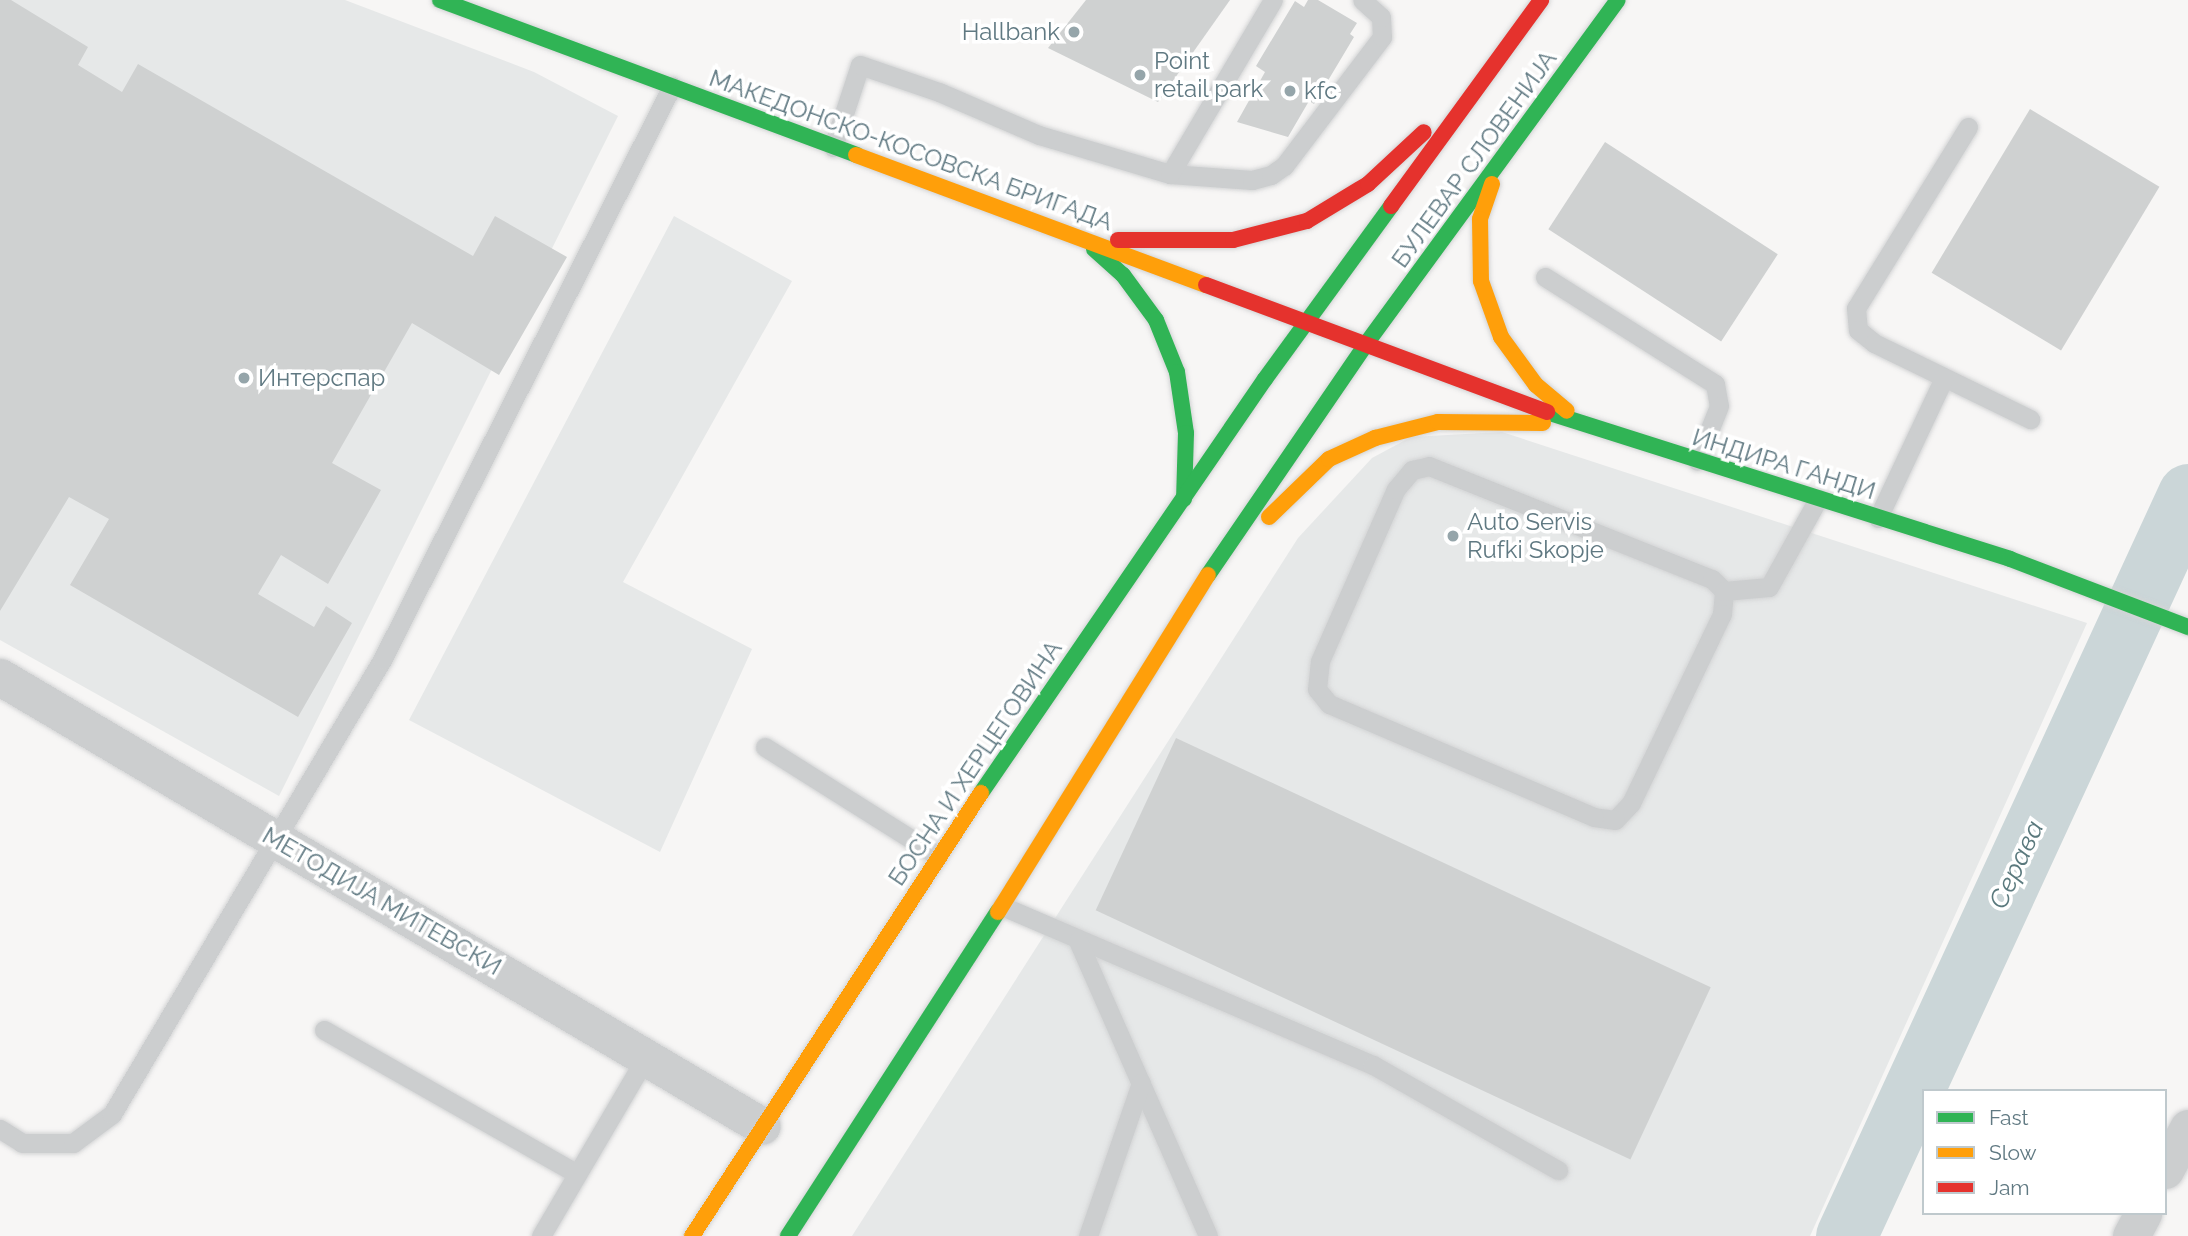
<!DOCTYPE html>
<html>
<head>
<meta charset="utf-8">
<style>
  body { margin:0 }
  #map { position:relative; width:2188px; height:1236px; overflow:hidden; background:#f7f6f5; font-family:Raleway,sans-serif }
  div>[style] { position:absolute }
  .built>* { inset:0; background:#e6e8e8 }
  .river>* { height:61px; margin:-30.5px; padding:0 30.5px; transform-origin:30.5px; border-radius:30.5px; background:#cbd6d8 }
  .building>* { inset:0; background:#cfd1d1; transform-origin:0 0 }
  .roads { filter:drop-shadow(0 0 2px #d3d4d5) drop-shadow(0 0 2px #d3d4d5) }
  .lane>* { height:19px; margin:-9.5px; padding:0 9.5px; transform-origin:9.5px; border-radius:9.5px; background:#cccecf }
  .street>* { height:37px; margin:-18.5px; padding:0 18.5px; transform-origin:18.5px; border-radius:18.5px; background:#cccecf }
  .fast>* { height:16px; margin:-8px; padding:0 8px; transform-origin:8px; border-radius:8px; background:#30b455 }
  .slow>* { height:16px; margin:-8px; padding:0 8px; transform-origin:8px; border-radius:8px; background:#ff9f0a }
  .jam>* { height:16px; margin:-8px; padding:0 8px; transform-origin:8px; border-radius:8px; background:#e5322d }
  .dots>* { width:19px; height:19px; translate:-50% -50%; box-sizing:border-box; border:4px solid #fff; border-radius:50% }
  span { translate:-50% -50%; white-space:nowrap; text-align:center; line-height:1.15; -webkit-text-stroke:7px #fff; paint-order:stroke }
  .poi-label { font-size:24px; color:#607982 }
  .right { translate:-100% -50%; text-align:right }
  .left { translate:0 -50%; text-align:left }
  .street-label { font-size:24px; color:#607982 }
  .water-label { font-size:26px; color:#5a797d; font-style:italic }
  .legend { position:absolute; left:1922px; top:1089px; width:245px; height:126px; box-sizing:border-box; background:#fff; border:2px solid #bfc9cd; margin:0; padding:9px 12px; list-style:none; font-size:21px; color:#607982 }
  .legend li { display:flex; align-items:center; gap:14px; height:35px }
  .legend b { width:35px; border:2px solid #bfc9cd }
</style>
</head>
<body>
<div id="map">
  <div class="built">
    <div style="clip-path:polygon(0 0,345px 0,534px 72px,618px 116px,279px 796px,0 640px)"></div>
    <div style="clip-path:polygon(674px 216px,792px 281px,623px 582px,752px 649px,660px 852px,409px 720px)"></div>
    <div style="clip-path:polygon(1502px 432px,2087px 623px,1810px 1236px,852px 1236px,1298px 538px,1372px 458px,1411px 437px)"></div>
  </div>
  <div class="river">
    <div style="left:1846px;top:1236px;width:817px;rotate:-65.25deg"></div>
  </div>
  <div class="building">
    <div style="clip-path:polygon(0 0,11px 0,88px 47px,78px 65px,122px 92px,138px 64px,473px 256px,495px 216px,567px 257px,499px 375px,412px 323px,332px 463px,381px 490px,328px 584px,281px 555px,258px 594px,314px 627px,326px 606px,352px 623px,298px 717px,70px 585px,109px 519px,69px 497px,0 611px)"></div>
    <div style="clip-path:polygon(1086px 0,1230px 0,1158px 102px,1048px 48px)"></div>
    <div style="clip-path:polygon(1308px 0,1318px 0,1357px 23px,1350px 34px,1354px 37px,1314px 104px,1309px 101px,1288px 137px,1237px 122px,1265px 72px,1256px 66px,1295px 1px,1304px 7px)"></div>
    <div style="left:2030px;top:109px;width:151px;height:191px;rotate:31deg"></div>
    <div style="left:1605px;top:142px;width:206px;height:104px;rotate:33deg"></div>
    <div style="left:1176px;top:738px;width:590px;height:190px;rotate:25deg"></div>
  </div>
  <div class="roads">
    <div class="lane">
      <div style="left:1968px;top:127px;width:213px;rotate:121.7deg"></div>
      <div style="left:1856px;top:308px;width:22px;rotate:85deg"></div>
      <div style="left:1858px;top:330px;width:21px;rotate:39deg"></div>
      <div style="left:1874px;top:343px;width:174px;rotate:26deg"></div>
      <div style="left:833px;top:147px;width:86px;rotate:-71.8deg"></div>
      <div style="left:860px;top:65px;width:83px;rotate:18.9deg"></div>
      <div style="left:939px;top:92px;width:109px;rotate:23.3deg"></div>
      <div style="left:1039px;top:135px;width:137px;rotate:16.6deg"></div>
      <div style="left:1170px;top:174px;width:82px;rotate:4.2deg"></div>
      <div style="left:1252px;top:180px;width:20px;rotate:-15deg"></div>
      <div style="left:1271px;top:175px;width:16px;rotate:-35deg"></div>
      <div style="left:1284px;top:166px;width:162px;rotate:-52.8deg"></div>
      <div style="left:1382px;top:37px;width:20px;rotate:-93deg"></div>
      <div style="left:1381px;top:17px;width:25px;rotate:-138deg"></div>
      <div style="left:1170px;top:174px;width:202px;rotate:-59.4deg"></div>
      <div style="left:1545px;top:277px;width:201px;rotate:32.2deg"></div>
      <div style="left:1715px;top:384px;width:22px;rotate:80deg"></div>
      <div style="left:1719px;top:406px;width:59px;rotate:111.8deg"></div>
      <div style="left:1429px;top:466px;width:305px;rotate:21.8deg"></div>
      <div style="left:1712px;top:579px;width:17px;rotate:45deg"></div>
      <div style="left:1724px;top:591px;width:23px;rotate:95deg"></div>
      <div style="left:1722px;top:614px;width:210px;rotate:115.7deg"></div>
      <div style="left:1631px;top:803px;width:23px;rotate:133deg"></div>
      <div style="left:1615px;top:820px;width:21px;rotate:-172deg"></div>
      <div style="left:1594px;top:817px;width:288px;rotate:-156.9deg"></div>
      <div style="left:1329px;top:704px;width:19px;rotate:-129deg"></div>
      <div style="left:1317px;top:689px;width:28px;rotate:-84deg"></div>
      <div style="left:1320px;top:661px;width:188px;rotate:-66.2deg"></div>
      <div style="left:1396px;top:489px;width:25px;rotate:-50deg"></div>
      <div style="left:1412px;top:470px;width:17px;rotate:-13deg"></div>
      <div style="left:1878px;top:518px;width:155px;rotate:-64.8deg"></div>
      <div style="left:1724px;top:591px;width:45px;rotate:-5.1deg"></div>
      <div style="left:1769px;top:587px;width:101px;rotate:-60.9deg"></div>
      <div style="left:765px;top:747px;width:204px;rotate:32.2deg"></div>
      <div style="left:1002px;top:906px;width:404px;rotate:23.2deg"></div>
      <div style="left:1373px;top:1065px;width:213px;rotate:29.6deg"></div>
      <div style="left:1078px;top:941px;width:322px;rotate:66.2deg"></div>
      <div style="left:324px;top:1030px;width:291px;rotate:29.6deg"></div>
      <div style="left:0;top:1129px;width:26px;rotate:32deg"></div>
      <div style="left:22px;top:1143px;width:51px"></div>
      <div style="left:73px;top:1143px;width:49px;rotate:-36.6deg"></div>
      <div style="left:112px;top:1114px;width:528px;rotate:-59.26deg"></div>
      <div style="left:382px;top:660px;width:643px;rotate:-63.2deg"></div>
      <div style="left:541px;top:1236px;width:210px;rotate:-59.6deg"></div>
      <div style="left:1088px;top:1236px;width:162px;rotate:-70.9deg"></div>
    </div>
    <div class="street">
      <div style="left:0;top:677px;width:884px;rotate:30.51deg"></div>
      <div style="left:2165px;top:1170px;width:48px;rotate:-61.3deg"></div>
      <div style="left:2131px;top:1236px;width:26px;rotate:-62deg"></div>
    </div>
    <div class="fast">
      <div style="left:440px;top:0;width:444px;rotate:20.4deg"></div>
      <div style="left:1094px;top:249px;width:39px;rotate:42deg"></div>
      <div style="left:1123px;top:275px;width:56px;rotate:53.7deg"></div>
      <div style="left:1156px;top:320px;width:56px;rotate:68deg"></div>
      <div style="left:1177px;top:372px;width:62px;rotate:81.6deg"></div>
      <div style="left:1186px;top:433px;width:66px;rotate:91.7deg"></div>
      <div style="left:1547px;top:412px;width:486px;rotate:17.6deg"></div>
      <div style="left:2010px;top:559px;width:191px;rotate:20.9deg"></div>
      <div style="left:1208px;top:575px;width:280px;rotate:-55.6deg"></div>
      <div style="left:1366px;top:344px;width:426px;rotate:-53.8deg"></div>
      <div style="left:981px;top:793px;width:502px;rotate:-55.55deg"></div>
      <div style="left:1265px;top:379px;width:214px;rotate:-53.9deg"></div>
      <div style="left:788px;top:1236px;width:386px;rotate:-57.1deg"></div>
    </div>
    <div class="slow">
      <div style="left:856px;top:155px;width:373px;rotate:20.4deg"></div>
      <div style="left:1492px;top:184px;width:37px;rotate:109deg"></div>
      <div style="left:1480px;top:219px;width:62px;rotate:89.1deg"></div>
      <div style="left:1481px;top:281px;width:59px;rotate:70.3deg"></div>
      <div style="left:1501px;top:337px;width:59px;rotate:53.9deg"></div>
      <div style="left:1536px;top:385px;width:40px;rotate:40deg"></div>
      <div style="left:1269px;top:517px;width:83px;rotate:-44deg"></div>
      <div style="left:1329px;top:459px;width:51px;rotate:-24.5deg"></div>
      <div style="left:1375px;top:438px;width:65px;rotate:-14.3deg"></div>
      <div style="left:1438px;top:422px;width:105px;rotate:0.5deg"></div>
      <div style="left:998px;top:912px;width:397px;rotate:-58.1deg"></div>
      <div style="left:692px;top:1236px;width:529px;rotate:-56.88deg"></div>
    </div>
    <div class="jam">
      <div style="left:1391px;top:206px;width:255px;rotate:-53.9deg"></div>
      <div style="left:1118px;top:240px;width:115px"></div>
      <div style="left:1233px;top:240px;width:76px;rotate:-14.4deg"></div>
      <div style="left:1307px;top:221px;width:71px;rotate:-31.2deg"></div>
      <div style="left:1368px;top:184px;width:76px;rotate:-42.9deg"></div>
      <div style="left:1206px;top:285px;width:364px;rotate:20.4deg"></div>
    </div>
  </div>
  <div class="dots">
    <div style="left:1074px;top:32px;background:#95a5aa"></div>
    <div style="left:1140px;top:75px;background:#95a5aa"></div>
    <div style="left:1290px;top:91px;background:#95a5aa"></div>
    <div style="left:244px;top:378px;background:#95a5aa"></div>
    <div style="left:1453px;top:536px;background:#95a5aa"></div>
  </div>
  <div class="poi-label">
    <span class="right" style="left:1060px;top:32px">Hallbank</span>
    <span class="left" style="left:1154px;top:75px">Point<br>retail park</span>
    <span class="left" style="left:1304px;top:91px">kfc</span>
    <span class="left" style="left:258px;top:378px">Интерспар</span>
    <span class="left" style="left:1467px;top:536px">Auto Servis<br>Rufki Skopje</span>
  </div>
  <div class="street-label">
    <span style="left:911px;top:150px;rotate:20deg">МАКЕДОНСКО-КОСОВСКА БРИГАДА</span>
    <span style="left:1474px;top:159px;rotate:-54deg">БУЛЕВАР СЛОВЕНИЈА</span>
    <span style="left:1784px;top:464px;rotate:17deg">ИНДИРА ГАНДИ</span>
    <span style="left:975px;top:763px;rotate:-56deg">БОСНА И ХЕРЦЕГОВИНА</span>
    <span style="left:382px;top:901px;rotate:30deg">МЕТОДИЈА МИТЕВСКИ</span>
  </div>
  <div class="water-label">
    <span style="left:2017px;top:865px;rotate:-65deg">Серава</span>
  </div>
  <ul class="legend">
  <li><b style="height:9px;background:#30b455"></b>Fast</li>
  <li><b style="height:9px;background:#ff9f0a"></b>Slow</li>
  <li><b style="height:9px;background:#e5322d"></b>Jam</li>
  </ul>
</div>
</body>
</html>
